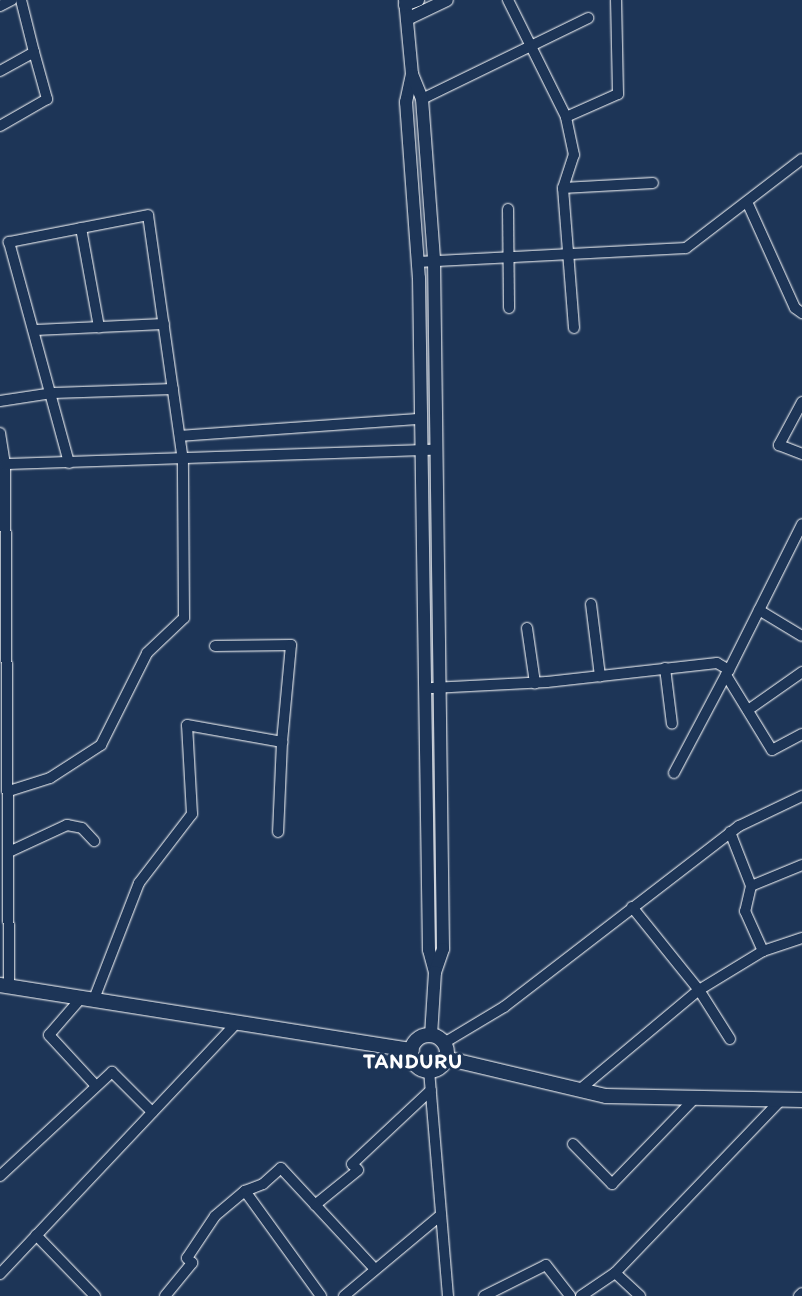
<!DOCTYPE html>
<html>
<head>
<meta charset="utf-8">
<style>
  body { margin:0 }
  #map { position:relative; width:802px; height:1296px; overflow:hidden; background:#1d3557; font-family:Itim,sans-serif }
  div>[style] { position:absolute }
  .roads { filter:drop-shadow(0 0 1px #fff) drop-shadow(0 0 1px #fff) }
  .minor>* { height:10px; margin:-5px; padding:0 5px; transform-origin:5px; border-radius:5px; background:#1d3557 }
  .major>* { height:12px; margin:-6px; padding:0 6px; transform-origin:6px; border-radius:6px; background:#1d3557 }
  .highway>* { height:14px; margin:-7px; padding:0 7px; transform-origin:7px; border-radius:7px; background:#1d3557 }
  .highway>.ring { margin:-7px; padding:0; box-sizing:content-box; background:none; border:14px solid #1d3557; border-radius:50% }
  span { translate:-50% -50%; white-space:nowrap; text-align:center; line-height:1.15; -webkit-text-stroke:5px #1d3557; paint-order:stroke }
  .district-label { font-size:21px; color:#fff; font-weight:700; letter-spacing:1px }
</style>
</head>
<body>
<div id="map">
  <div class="roads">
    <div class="minor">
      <div style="left:21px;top:0;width:54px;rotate:76deg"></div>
      <div style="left:508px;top:0;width:131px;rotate:63.6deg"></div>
      <div style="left:0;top:6px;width:13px;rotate:-27deg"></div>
      <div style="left:0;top:71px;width:39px;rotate:-29deg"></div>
      <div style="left:34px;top:52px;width:49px;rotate:74.5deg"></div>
      <div style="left:47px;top:99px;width:54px;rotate:150.1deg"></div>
      <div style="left:422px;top:99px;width:185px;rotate:-26deg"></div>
      <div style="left:563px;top:188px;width:35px;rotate:-72deg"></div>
      <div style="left:574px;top:155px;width:39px;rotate:-102deg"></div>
      <div style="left:566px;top:117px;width:57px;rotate:-23.9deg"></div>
      <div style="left:618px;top:94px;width:94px;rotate:-91.2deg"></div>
      <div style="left:748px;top:204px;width:114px;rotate:65.7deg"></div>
      <div style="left:795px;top:308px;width:9px;rotate:36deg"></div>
      <div style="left:508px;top:209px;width:99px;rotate:89.4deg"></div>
      <div style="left:81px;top:228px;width:101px;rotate:79.7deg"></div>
      <div style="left:418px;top:262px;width:268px;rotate:-3deg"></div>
      <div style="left:686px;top:248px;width:146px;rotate:-37.5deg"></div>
      <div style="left:574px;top:328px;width:140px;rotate:-94.5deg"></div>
      <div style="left:563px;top:188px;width:90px;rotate:-3.2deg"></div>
      <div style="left:35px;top:330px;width:129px;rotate:-2.7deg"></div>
      <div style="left:0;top:401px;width:54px;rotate:-8.6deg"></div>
      <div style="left:53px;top:393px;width:120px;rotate:-1.9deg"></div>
      <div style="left:802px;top:402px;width:49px;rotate:118.1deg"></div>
      <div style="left:779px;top:445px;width:25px;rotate:21deg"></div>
      <div style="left:0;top:433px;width:31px;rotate:81deg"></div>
      <div style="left:180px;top:436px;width:240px;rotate:-4.1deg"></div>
      <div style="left:591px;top:604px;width:73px;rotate:82.9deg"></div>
      <div style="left:759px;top:610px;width:50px;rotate:31.2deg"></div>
      <div style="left:527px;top:628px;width:56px;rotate:81.7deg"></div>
      <div style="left:215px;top:646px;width:76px;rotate:-0.8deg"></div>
      <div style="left:291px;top:645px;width:97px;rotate:95.3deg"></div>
      <div style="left:665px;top:668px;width:56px;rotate:82.9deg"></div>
      <div style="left:726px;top:675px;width:88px;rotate:58.5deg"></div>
      <div style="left:772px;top:750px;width:34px;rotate:-28deg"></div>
      <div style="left:432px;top:688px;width:115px;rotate:-3deg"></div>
      <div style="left:547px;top:682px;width:171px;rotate:-6.4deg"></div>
      <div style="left:717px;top:663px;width:14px;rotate:30deg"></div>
      <div style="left:729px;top:670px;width:163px;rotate:-63.4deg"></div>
      <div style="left:748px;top:710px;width:66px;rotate:-35.1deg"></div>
      <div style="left:674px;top:773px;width:115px;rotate:-62.1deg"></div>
      <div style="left:9px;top:791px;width:43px;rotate:-17.6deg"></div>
      <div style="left:50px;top:778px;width:61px;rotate:-32.9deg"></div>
      <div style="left:101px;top:745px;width:103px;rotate:-63.4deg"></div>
      <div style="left:147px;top:653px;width:51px;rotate:-43.4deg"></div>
      <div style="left:184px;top:618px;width:157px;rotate:-90.4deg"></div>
      <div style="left:183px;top:461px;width:248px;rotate:-98.1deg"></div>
      <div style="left:148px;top:215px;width:142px;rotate:169deg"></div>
      <div style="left:9px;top:242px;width:229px;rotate:74.8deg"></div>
      <div style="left:730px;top:832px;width:58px;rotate:68.7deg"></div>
      <div style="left:751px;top:886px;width:55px;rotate:-22.4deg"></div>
      <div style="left:11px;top:851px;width:62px;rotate:-24.9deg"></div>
      <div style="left:67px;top:825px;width:15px;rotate:11deg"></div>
      <div style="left:82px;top:828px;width:18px;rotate:47deg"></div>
      <div style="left:751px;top:886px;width:26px;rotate:103deg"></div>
      <div style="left:745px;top:911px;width:44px;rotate:65.8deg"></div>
      <div style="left:632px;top:907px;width:107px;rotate:51.1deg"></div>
      <div style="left:699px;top:990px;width:75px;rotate:-31.4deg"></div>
      <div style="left:763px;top:951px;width:41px;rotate:-18.4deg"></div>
      <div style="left:9px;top:986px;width:522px;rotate:-90.44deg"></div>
      <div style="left:5px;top:464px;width:429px;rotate:-1.9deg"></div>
      <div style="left:82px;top:997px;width:50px;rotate:131deg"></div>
      <div style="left:49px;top:1035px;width:69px;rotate:47.3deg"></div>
      <div style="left:94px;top:999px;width:124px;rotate:-68.8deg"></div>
      <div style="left:139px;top:883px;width:87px;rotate:-52.5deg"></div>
      <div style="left:192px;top:814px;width:89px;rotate:-93.2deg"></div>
      <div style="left:187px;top:725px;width:97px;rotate:10.1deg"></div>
      <div style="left:282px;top:742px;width:90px;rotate:92.5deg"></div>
      <div style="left:444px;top:1043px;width:70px;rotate:-31deg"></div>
      <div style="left:504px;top:1007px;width:297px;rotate:-37.6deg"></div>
      <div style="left:739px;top:826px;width:70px;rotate:-25.5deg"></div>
      <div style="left:429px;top:1070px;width:227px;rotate:85.2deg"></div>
      <div style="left:578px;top:1091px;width:158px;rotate:-39.9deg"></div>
      <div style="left:699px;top:990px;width:58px;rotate:57.7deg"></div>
      <div style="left:573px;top:1144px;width:56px;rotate:45.7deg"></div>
      <div style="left:612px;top:1184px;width:118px;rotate:-46deg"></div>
      <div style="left:0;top:1176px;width:153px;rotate:-42.9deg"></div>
      <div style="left:112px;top:1072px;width:57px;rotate:45deg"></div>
      <div style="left:315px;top:1205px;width:55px;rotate:-39.1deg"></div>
      <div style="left:358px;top:1170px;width:8px;rotate:-135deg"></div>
      <div style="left:352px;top:1164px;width:108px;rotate:-43.1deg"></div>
      <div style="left:36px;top:1235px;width:85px;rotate:46deg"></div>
      <div style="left:0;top:1274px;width:347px;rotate:-46.7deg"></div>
      <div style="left:165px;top:1296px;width:43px;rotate:-50.7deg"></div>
      <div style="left:192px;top:1263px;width:7px;rotate:-135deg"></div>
      <div style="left:187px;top:1258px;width:50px;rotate:-56.3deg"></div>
      <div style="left:215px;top:1216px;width:39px;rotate:-40deg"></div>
      <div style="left:321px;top:1296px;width:130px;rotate:-125.9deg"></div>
      <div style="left:245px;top:1191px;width:19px;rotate:-21deg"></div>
      <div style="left:263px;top:1184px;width:24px;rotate:-42deg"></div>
      <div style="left:281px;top:1168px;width:138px;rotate:47.1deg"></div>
      <div style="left:344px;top:1296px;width:126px;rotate:-39.9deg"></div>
      <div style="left:484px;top:1296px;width:69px;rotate:-26.6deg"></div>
      <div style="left:546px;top:1265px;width:39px;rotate:52deg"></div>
      <div style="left:581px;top:1296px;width:41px;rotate:-34.1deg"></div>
      <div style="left:640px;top:1296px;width:34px;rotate:-137deg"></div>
      <div style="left:615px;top:1273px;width:241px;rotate:-46.2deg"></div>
      <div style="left:799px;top:1296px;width:4px;rotate:-45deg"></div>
    </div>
    <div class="major">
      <div style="left:405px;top:0;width:74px;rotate:84.6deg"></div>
      <div style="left:412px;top:74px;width:29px;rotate:102deg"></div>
      <div style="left:406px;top:102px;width:176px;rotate:85.8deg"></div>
      <div style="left:419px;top:278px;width:672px;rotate:89.15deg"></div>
      <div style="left:429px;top:950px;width:23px;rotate:75deg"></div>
      <div style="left:405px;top:5px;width:14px;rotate:-21deg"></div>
      <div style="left:407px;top:19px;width:44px;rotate:-25.4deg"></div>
      <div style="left:412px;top:74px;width:27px;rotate:68deg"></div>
      <div style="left:422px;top:99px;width:161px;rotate:85.7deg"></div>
      <div style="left:434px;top:260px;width:689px;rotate:89.25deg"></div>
      <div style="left:443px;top:949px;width:24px;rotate:109deg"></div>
      <div style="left:435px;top:972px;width:63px;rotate:93.6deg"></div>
    </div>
    <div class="highway">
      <div style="left:0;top:985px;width:417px;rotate:9deg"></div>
      <div class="ring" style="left:411px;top:1035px;width:22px;height:22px"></div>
      <div style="left:445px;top:1058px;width:165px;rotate:13.3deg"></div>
      <div style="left:606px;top:1096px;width:196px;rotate:1.2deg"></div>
    </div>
  </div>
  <div class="district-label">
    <span style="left:413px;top:1061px">TANDURU</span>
  </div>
</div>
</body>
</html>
